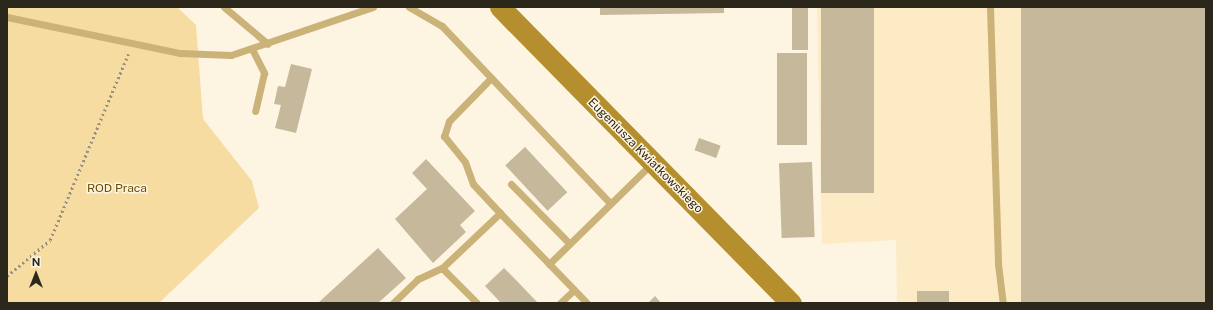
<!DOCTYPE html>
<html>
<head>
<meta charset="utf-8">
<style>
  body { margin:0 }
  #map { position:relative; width:1213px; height:310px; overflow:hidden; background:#fdf5e2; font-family:"Public Sans",sans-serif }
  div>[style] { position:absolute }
  .built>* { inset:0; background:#fcebc5 }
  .green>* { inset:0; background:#f6dca1 }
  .building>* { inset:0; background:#c5b89b; transform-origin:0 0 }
  .path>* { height:2.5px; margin-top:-1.25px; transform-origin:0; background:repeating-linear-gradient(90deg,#989181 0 2px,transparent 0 5px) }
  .lane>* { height:7px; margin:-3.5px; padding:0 3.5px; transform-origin:3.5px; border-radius:3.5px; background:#cbb279 }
  .secondary>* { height:21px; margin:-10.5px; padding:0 10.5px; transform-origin:10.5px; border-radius:10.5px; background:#b58f2d }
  span { translate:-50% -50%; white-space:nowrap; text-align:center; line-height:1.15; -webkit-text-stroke:3px #fdf5e2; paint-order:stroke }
  .street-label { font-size:12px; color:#2c271b }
  .park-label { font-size:12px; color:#684e04 }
  .frame { position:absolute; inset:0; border:8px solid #2c271b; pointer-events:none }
  .north { position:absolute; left:16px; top:254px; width:40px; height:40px; -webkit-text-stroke:3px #fdf5e2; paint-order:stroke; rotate:0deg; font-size:11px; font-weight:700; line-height:16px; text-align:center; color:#2c271b }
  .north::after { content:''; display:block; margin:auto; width:14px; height:18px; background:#2c271b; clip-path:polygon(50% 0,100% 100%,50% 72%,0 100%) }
</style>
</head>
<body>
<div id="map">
  <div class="built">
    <div style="clip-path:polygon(817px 7px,1206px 7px,1206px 303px,897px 303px,896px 240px,822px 244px)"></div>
  </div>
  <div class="green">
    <div style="clip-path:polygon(7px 7px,177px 7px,196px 25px,203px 119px,252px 181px,259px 208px,159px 303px,7px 303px)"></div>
  </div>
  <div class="building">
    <div style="clip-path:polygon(600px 7px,724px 7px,724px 13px,600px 15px)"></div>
    <div style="left:792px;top:7px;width:16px;height:43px"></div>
    <div style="left:821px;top:7px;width:53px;height:186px"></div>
    <div style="left:1021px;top:7px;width:185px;height:296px"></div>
    <div style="left:777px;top:53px;width:30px;height:92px"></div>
    <div style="clip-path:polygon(291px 64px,312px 69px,296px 133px,275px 128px,281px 105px,274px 104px,278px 86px,285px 87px)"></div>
    <div style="left:699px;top:138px;width:23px;height:13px;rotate:20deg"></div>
    <div style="left:525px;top:147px;width:62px;height:27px;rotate:47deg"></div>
    <div style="clip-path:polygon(426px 159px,475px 211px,460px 225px,466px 232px,433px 263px,395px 219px,427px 189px,412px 173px)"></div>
    <div style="left:812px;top:162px;width:75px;height:33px;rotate:88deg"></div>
    <div style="clip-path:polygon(378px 248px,406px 278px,378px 303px,318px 303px)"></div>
    <div style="clip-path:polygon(504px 268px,515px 279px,538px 303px,501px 303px,485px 286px)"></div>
    <div style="left:949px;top:291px;width:12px;height:32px;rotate:90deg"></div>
    <div style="clip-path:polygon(655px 296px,661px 303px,648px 303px)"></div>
  </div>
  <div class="path">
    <div style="left:7px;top:276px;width:56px;rotate:-39.9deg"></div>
    <div style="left:50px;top:240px;width:202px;rotate:-67.2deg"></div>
  </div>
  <div class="lane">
    <div style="left:224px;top:7px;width:57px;rotate:40.1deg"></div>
    <div style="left:409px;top:7px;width:38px;rotate:30deg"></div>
    <div style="left:442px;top:26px;width:243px;rotate:46.5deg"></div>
    <div style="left:990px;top:7px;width:257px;rotate:88.2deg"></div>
    <div style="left:998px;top:264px;width:39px;rotate:83deg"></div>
    <div style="left:7px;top:17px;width:177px;rotate:11.8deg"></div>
    <div style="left:180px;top:53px;width:51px;rotate:2.2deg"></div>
    <div style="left:231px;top:55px;width:150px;rotate:-18.7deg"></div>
    <div style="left:252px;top:49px;width:27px;rotate:63deg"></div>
    <div style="left:264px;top:73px;width:39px;rotate:103deg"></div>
    <div style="left:491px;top:78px;width:60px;rotate:134.3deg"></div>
    <div style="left:449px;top:121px;width:16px;rotate:108deg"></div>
    <div style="left:444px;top:136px;width:33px;rotate:51deg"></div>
    <div style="left:465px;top:162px;width:23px;rotate:70deg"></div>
    <div style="left:473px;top:184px;width:40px;rotate:47deg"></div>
    <div style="left:511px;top:184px;width:83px;rotate:45.5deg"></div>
    <div style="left:549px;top:264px;width:144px;rotate:-44.4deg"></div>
    <div style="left:442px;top:268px;width:49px;rotate:45deg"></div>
    <div style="left:393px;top:303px;width:35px;rotate:-44deg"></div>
    <div style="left:418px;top:279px;width:26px;rotate:-25deg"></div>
    <div style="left:442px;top:268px;width:80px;rotate:-43.5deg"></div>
    <div style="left:500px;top:213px;width:125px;rotate:46deg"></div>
    <div style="left:560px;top:303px;width:19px;rotate:-43deg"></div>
  </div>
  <div class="secondary">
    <div style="left:500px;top:7px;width:415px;rotate:45.5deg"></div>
  </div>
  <div class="street-label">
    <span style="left:645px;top:156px;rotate:45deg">Eugeniusza Kwiatkowskiego</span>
  </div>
  <div class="park-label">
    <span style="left:117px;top:189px">ROD Praca</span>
  </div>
  <div class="frame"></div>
  <div class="north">N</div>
</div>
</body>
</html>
